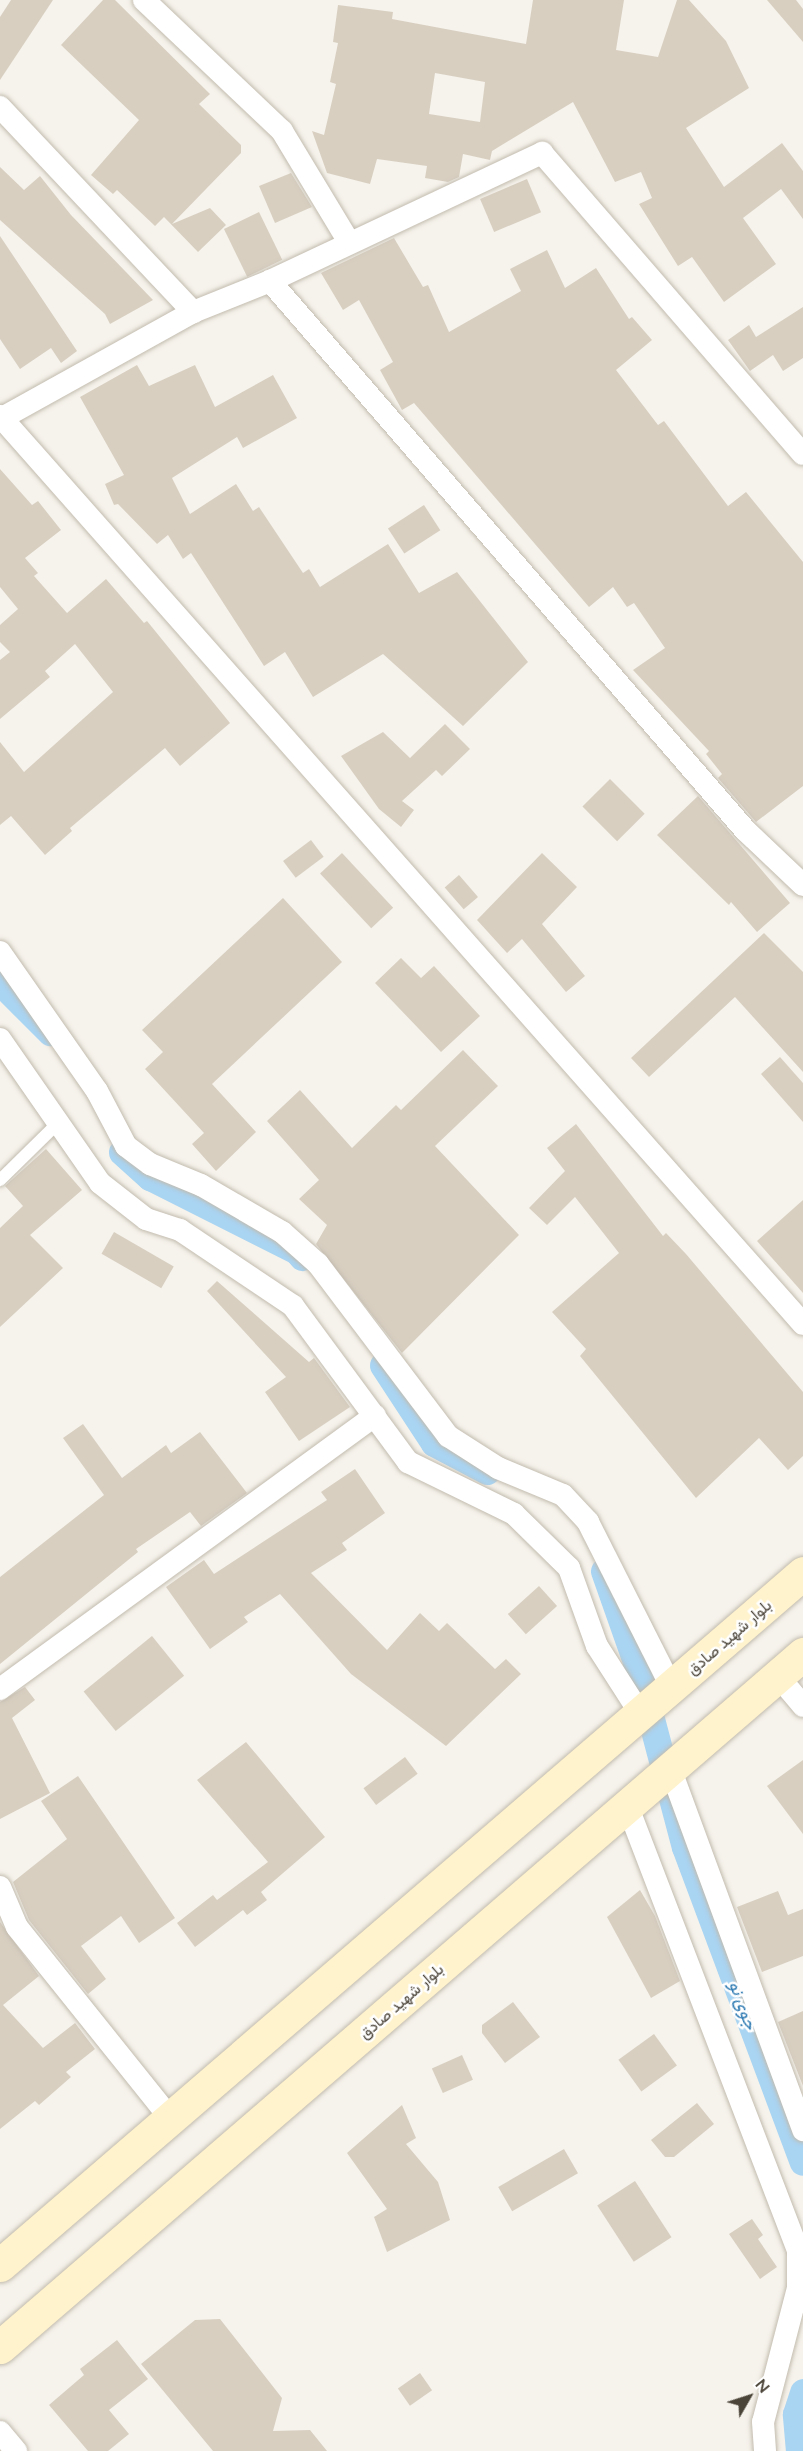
<!DOCTYPE html>
<html>
<head>
<meta charset="utf-8">
<style>
  body { margin:0 }
  #map { position:relative; width:803px; height:2451px; overflow:hidden; background:#f6f3ec; font-family:Lato,Vazirmatn,sans-serif }
  div>[style] { position:absolute }
  .canal>* { height:27px; margin:-13.5px; padding:0 13.5px; transform-origin:13.5px; border-radius:13.5px; background:#a9d4f2 }
  .building>* { inset:0; background:#d8cfc1; transform-origin:0 0 }
  .roads { filter:drop-shadow(0 0 2px #c2bbae) drop-shadow(0 0 2px #c2bbae) }
  .service>* { height:12px; margin:-6px; padding:0 6px; transform-origin:6px; border-radius:6px; background:#fff }
  .minor>* { height:22px; margin:-11px; padding:0 11px; transform-origin:11px; border-radius:11px; background:#fff }
  .secondary>* { height:33px; margin:-16.5px; padding:0 16.5px; transform-origin:16.5px; border-radius:16.5px; background:#fff3cd }
  span { translate:-50% -50%; white-space:nowrap; text-align:center; line-height:1.15; -webkit-text-stroke:5px #fff; paint-order:stroke }
  .street-label { font-size:16px; color:#4b4439 }
  .water-label { font-size:18px; color:#2e7ab2; font-style:italic }
  .north { position:absolute; left:719px; top:2367px; width:60px; height:60px; -webkit-text-stroke:4px #fff; paint-order:stroke; rotate:51deg; font-size:16px; font-weight:700; line-height:24px; text-align:center; color:#4b4439 }
  .north::after { content:''; display:block; margin:auto; width:21px; height:27px; background:#4b4439; clip-path:polygon(50% 0,100% 100%,50% 72%,0 100%) }
</style>
</head>
<body>
<div id="map">
  <div class="canal">
    <div style="left:0;top:982px;width:71px;rotate:45deg"></div>
    <div style="left:122px;top:1152px;width:38px;rotate:42deg"></div>
    <div style="left:150px;top:1177px;width:165px;rotate:26.7deg"></div>
    <div style="left:297px;top:1251px;width:8px;rotate:50deg"></div>
    <div style="left:383px;top:1365px;width:93px;rotate:56.8deg"></div>
    <div style="left:434px;top:1443px;width:60px;rotate:27.8deg"></div>
    <div style="left:604px;top:1571px;width:96px;rotate:70.6deg"></div>
    <div style="left:636px;top:1662px;width:191px;rotate:75.2deg"></div>
    <div style="left:685px;top:1847px;width:336px;rotate:69.5deg"></div>
    <div style="left:799px;top:2451px;width:37px;rotate:-95deg"></div>
    <div style="left:796px;top:2414px;width:23px;rotate:-72deg"></div>
  </div>
  <div class="building">
    <div style="clip-path:polygon(11px 0,53px 0,0 80px,0 17px)"></div>
    <div style="clip-path:polygon(103px 0,115px 0,210px 94px,199px 104px,241px 145px,241px 153px,172px 224px,210px 208px,226px 225px,198px 252px,164px 217px,155px 226px,117px 190px,113px 194px,91px 175px,139px 120px,61px 45px)"></div>
    <div style="clip-path:polygon(evenodd,533px 0,624px 0,616px 50px,658px 57px,677px 0,689px 0,726px 41px,749px 88px,686px 128px,724px 187px,782px 143px,803px 171px,803px 219px,781px 189px,743px 218px,776px 264px,724px 302px,692px 257px,678px 266px,639px 204px,652px 198px,641px 172px,615px 182px,573px 102px,492px 151px,490px 160px,463px 154px,459px 177px,448px 182px,425px 178px,427px 166px,377px 159px,370px 184px,327px 173px,312px 131px,324px 135px,336px 84px,330px 82px,338px 43px,333px 42px,338px 5px,393px 12px,392px 19px,526px 44px,533px 0,435px 73px,485px 82px,480px 122px,429px 114px,435px 73px)"></div>
    <div style="clip-path:polygon(767px 0,796px 0,803px 9px,803px 42px)"></div>
    <div style="clip-path:polygon(0 167px,24px 190px,40px 176px,71px 215px,153px 300px,110px 324px,105px 314px,0 220px)"></div>
    <div style="clip-path:polygon(291px 173px,312px 207px,275px 223px,259px 186px)"></div>
    <div style="left:527px;top:179px;width:36px;height:51px;rotate:67deg"></div>
    <div style="left:259px;top:212px;width:53px;height:39px;rotate:64deg"></div>
    <div style="clip-path:polygon(0 236px,77px 351px,61px 363px,51px 348px,20px 369px,0 339px)"></div>
    <div style="clip-path:polygon(394px 238px,423px 287px,428px 285px,449px 332px,521px 291px,510px 269px,547px 250px,565px 288px,596px 268px,629px 319px,632px 317px,652px 340px,616px 370px,658px 425px,664px 421px,728px 506px,746px 492px,803px 562px,803px 786px,756px 822px,718px 778px,722px 774px,706px 754px,709px 751px,633px 670px,665px 648px,634px 603px,627px 607px,613px 587px,589px 607px,414px 403px,402px 410px,380px 370px,393px 362px,359px 300px,343px 310px,321px 273px)"></div>
    <div style="clip-path:polygon(803px 307px,803px 358px,783px 371px,773px 355px,750px 371px,728px 340px,749px 325px,756px 337px)"></div>
    <div style="clip-path:polygon(137px 365px,149px 386px,195px 365px,215px 407px,273px 375px,297px 418px,243px 448px,237px 437px,172px 478px,190px 514px,236px 484px,253px 511px,259px 507px,303px 573px,309px 569px,320px 587px,388px 544px,419px 593px,457px 572px,528px 662px,463px 726px,383px 654px,313px 697px,285px 652px,264px 666px,191px 553px,183px 559px,168px 535px,157px 544px,118px 504px,114px 505px,105px 484px,124px 475px,80px 397px)"></div>
    <div style="clip-path:polygon(0 469px,32px 505px,38px 501px,61px 530px,25px 558px,38px 573px,34px 576px,67px 613px,106px 579px,144px 623px,147px 621px,230px 723px,180px 766px,165px 748px,70px 828px,72px 831px,45px 855px,11px 816px,0 825px,0 742px,24px 772px,113px 692px,75px 644px,45px 671px,50px 677px,0 719px,0 660px,10px 652px,0 642px,0 625px,18px 609px,0 587px)"></div>
    <div style="left:424px;top:505px;width:30px;height:43px;rotate:57deg"></div>
    <div style="clip-path:polygon(445px 724px,470px 749px,442px 776px,436px 770px,402px 801px,414px 810px,401px 827px,379px 809px,341px 756px,383px 732px,410px 758px)"></div>
    <div style="left:610px;top:779px;width:49px;height:39px;rotate:45deg"></div>
    <div style="clip-path:polygon(698px 796px,790px 903px,757px 932px,731px 902px,729px 905px,657px 835px)"></div>
    <div style="left:311px;top:840px;width:21px;height:35px;rotate:53deg"></div>
    <div style="left:342px;top:853px;width:75px;height:30px;rotate:47deg"></div>
    <div style="clip-path:polygon(542px 853px,577px 887px,542px 924px,585px 976px,566px 992px,522px 939px,507px 953px,477px 920px)"></div>
    <div style="left:459px;top:875px;width:29px;height:19px;rotate:49deg"></div>
    <div style="clip-path:polygon(283px 898px,342px 962px,212px 1084px,256px 1132px,216px 1171px,192px 1144px,204px 1133px,145px 1069px,163px 1052px,142px 1030px)"></div>
    <div style="clip-path:polygon(764px 933px,803px 972px,803px 1072px,735px 997px,649px 1077px,631px 1058px)"></div>
    <div style="clip-path:polygon(401px 958px,421px 978px,434px 966px,480px 1016px,441px 1052px,375px 983px)"></div>
    <div style="clip-path:polygon(463px 1050px,498px 1086px,435px 1146px,519px 1235px,402px 1353px,316px 1244px,327px 1225px,299px 1199px,319px 1180px,267px 1121px,300px 1090px,352px 1148px,396px 1105px,401px 1110px)"></div>
    <div style="clip-path:polygon(780px 1057px,803px 1083px,803px 1122px,761px 1074px)"></div>
    <div style="clip-path:polygon(576px 1124px,663px 1236px,666px 1233px,686px 1254px,803px 1392px,803px 1456px,788px 1470px,759px 1438px,696px 1498px,580px 1356px,586px 1349px,552px 1312px,619px 1253px,575px 1197px,547px 1225px,529px 1208px,565px 1171px,547px 1148px)"></div>
    <div style="clip-path:polygon(46px 1149px,82px 1190px,30px 1235px,63px 1268px,0 1327px,0 1228px,23px 1206px,5px 1186px)"></div>
    <div style="clip-path:polygon(803px 1200px,803px 1293px,757px 1241px)"></div>
    <div style="left:114px;top:1232px;width:69px;height:25px;rotate:30deg"></div>
    <div style="clip-path:polygon(217px 1281px,309px 1362px,314px 1358px,350px 1407px,299px 1441px,265px 1392px,286px 1377px,207px 1291px)"></div>
    <div style="clip-path:polygon(83px 1424px,122px 1478px,166px 1445px,171px 1453px,200px 1432px,247px 1493px,201px 1526px,190px 1512px,136px 1549px,138px 1552px,0 1664px,0 1577px,104px 1495px,63px 1438px)"></div>
    <div style="clip-path:polygon(355px 1469px,385px 1513px,342px 1543px,347px 1550px,311px 1573px,387px 1650px,420px 1613px,439px 1631px,447px 1623px,495px 1669px,506px 1659px,521px 1674px,446px 1746px,351px 1674px,280px 1594px,244px 1617px,248px 1622px,210px 1649px,166px 1587px,204px 1560px,214px 1574px,327px 1500px,321px 1492px)"></div>
    <div style="left:539px;top:1586px;width:27px;height:42px;rotate:48deg"></div>
    <div style="left:152px;top:1636px;width:51px;height:88px;rotate:51deg"></div>
    <div style="clip-path:polygon(25px 1687px,35px 1700px,12px 1718px,50px 1793px,0 1819px,0 1702px)"></div>
    <div style="clip-path:polygon(246px 1742px,325px 1837px,261px 1892px,267px 1900px,247px 1915px,243px 1910px,195px 1947px,177px 1923px,213px 1895px,217px 1900px,268px 1862px,197px 1780px)"></div>
    <div style="left:405px;top:1757px;width:21px;height:52px;rotate:53deg"></div>
    <div style="clip-path:polygon(803px 1760px,803px 1834px,767px 1786px)"></div>
    <div style="clip-path:polygon(78px 1776px,175px 1918px,139px 1943px,121px 1916px,81px 1946px,106px 1979px,88px 1994px,29px 1920px,13px 1882px,67px 1839px,41px 1801px)"></div>
    <div style="clip-path:polygon(640px 1890px,655px 1916px,680px 1981px,651px 1998px,607px 1917px)"></div>
    <div style="clip-path:polygon(778px 1891px,788px 1915px,803px 1909px,803px 1956px,762px 1972px,737px 1907px)"></div>
    <div style="clip-path:polygon(0 1922px,39px 1976px,3px 2005px,43px 2048px,75px 2023px,95px 2049px,66px 2072px,71px 2077px,39px 2105px,35px 2101px,0 2129px)"></div>
    <div style="clip-path:polygon(513px 2002px,540px 2037px,505px 2063px,482px 2033px,482px 2025px)"></div>
    <div style="clip-path:polygon(803px 2011px,803px 2086px,778px 2022px)"></div>
    <div style="left:654px;top:2034px;width:39px;height:44px;rotate:54deg"></div>
    <div style="left:462px;top:2055px;width:27px;height:33px;rotate:66deg"></div>
    <div style="clip-path:polygon(697px 2103px,714px 2124px,674px 2157px,665px 2157px,651px 2140px)"></div>
    <div style="clip-path:polygon(402px 2105px,416px 2138px,406px 2144px,438px 2182px,450px 2220px,387px 2252px,374px 2217px,387px 2209px,347px 2153px)"></div>
    <div style="left:564px;top:2149px;width:28px;height:76px;rotate:60deg"></div>
    <div style="left:635px;top:2181px;width:67px;height:45px;rotate:57deg"></div>
    <div style="clip-path:polygon(752px 2219px,763px 2235px,758px 2239px,777px 2267px,760px 2279px,729px 2234px)"></div>
    <div style="clip-path:polygon(220px 2319px,282px 2398px,273px 2431px,310px 2430px,327px 2451px,213px 2451px,141px 2364px,195px 2320px)"></div>
    <div style="clip-path:polygon(117px 2340px,148px 2379px,109px 2410px,129px 2434px,108px 2451px,88px 2451px,49px 2405px,84px 2375px,80px 2369px)"></div>
    <div style="left:420px;top:2373px;width:21px;height:27px;rotate:55deg"></div>
  </div>
  <div class="roads">
    <div class="service">
      <div style="left:0;top:1180px;width:83px;rotate:-44.5deg"></div>
    </div>
    <div class="minor">
      <div style="left:144px;top:0;width:190px;rotate:43.5deg"></div>
      <div style="left:282px;top:131px;width:130px;rotate:58.9deg"></div>
      <div style="left:0;top:107px;width:282px;rotate:46.7deg"></div>
      <div style="left:270px;top:281px;width:726px;rotate:49.13deg"></div>
      <div style="left:745px;top:830px;width:80px;rotate:43.5deg"></div>
      <div style="left:0;top:416px;width:1212px;rotate:48.51deg"></div>
      <div style="left:2px;top:418px;width:218px;rotate:-29deg"></div>
      <div style="left:193px;top:312px;width:83px;rotate:-21.9deg"></div>
      <div style="left:270px;top:281px;width:301px;rotate:-25.2deg"></div>
      <div style="left:542px;top:153px;width:398px;rotate:49.1deg"></div>
      <div style="left:0;top:952px;width:169px;rotate:55.1deg"></div>
      <div style="left:97px;top:1091px;width:62px;rotate:62.2deg"></div>
      <div style="left:126px;top:1146px;width:30px;rotate:37deg"></div>
      <div style="left:150px;top:1164px;width:55px;rotate:22.4deg"></div>
      <div style="left:201px;top:1185px;width:94px;rotate:30.1deg"></div>
      <div style="left:282px;top:1232px;width:48px;rotate:41.6deg"></div>
      <div style="left:318px;top:1264px;width:216px;rotate:52.9deg"></div>
      <div style="left:448px;top:1436px;width:59px;rotate:32.6deg"></div>
      <div style="left:498px;top:1468px;width:70px;rotate:22.6deg"></div>
      <div style="left:563px;top:1495px;width:37px;rotate:47deg"></div>
      <div style="left:588px;top:1522px;width:184px;rotate:63.2deg"></div>
      <div style="left:0;top:1039px;width:175px;rotate:55.2deg"></div>
      <div style="left:100px;top:1183px;width:58px;rotate:38deg"></div>
      <div style="left:146px;top:1219px;width:36px;rotate:18deg"></div>
      <div style="left:180px;top:1230px;width:136px;rotate:33.9deg"></div>
      <div style="left:293px;top:1306px;width:194px;rotate:53.6deg"></div>
      <div style="left:408px;top:1462px;width:118px;rotate:26.1deg"></div>
      <div style="left:514px;top:1514px;width:77px;rotate:44.5deg"></div>
      <div style="left:569px;top:1568px;width:83px;rotate:70.3deg"></div>
      <div style="left:597px;top:1646px;width:80px;rotate:57.3deg"></div>
      <div style="left:778px;top:1676px;width:39px;rotate:50deg"></div>
      <div style="left:0;top:1689px;width:464px;rotate:-36.1deg"></div>
      <div style="left:670px;top:1768px;width:386px;rotate:69.8deg"></div>
      <div style="left:627px;top:1805px;width:478px;rotate:69deg"></div>
      <div style="left:798px;top:2251px;width:37px;rotate:90deg"></div>
      <div style="left:798px;top:2288px;width:138px;rotate:104.6deg"></div>
      <div style="left:763px;top:2422px;width:29px;rotate:86deg"></div>
      <div style="left:0;top:1887px;width:43px;rotate:67deg"></div>
      <div style="left:17px;top:1927px;width:245px;rotate:51.3deg"></div>
      <div style="left:0;top:2432px;width:25px;rotate:50deg"></div>
    </div>
    <div class="secondary">
      <div style="left:0;top:2265px;width:1060px;rotate:-40.75deg"></div>
      <div style="left:0;top:2347px;width:1061px;rotate:-40.79deg"></div>
    </div>
  </div>
  <div class="street-label">
    <span style="left:729px;top:1637px;rotate:-41deg">بلوار شهید صادق</span>
    <span style="left:401px;top:2001px;rotate:-41deg">بلوار شهید صادق</span>
  </div>
  <div class="water-label">
    <span style="left:744px;top:2005px;rotate:70deg">جوی نو</span>
  </div>
  <div class="north">N</div>
</div>
</body>
</html>
